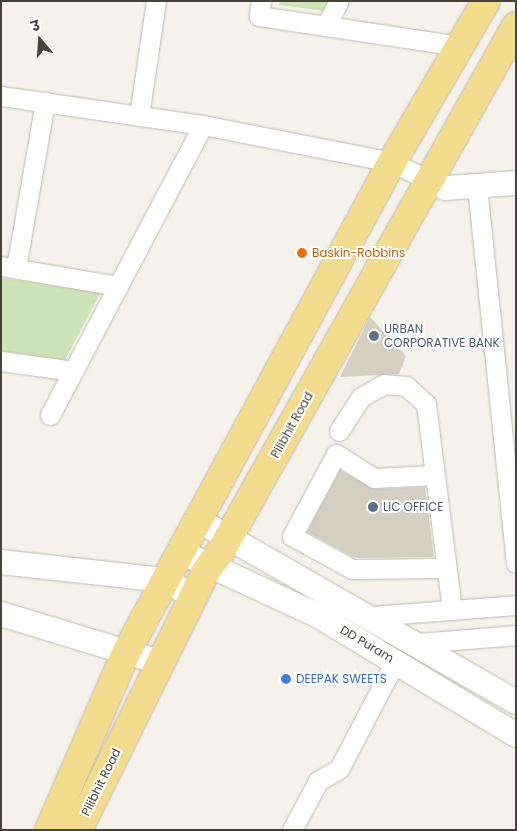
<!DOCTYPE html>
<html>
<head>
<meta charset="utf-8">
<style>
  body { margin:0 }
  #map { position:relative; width:517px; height:831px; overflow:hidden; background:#f4f2eb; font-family:Poppins,"Noto Sans Devanagari",sans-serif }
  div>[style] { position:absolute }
  .green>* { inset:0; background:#cce4b8 }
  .building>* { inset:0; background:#d5cfc1 }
  .roads { filter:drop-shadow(0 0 1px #bfbaae) drop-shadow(0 0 1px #bfbaae) }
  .minor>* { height:19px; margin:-9.5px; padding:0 9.5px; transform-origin:9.5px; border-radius:9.5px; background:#fff }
  .tertiary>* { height:24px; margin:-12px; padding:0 12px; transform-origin:12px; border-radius:12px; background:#fff }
  .trunk>* { height:28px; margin:-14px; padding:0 14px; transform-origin:14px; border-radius:14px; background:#f3dc8e }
  .dots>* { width:14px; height:14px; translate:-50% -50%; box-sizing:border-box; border:2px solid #fff; border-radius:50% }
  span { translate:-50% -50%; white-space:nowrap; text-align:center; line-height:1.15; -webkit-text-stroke:4px #fff; paint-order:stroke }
  .food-label { font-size:12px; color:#c56008 }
  .left { translate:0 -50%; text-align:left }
  .service-label { font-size:12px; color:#4e5e75 }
  .street-label { font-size:12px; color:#484339 }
  .shop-label { font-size:12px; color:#366cbe }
  .frame { position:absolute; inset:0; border:2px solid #484339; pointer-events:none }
  .north { position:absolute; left:15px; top:15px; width:50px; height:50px; -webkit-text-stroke:4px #fff; paint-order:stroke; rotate:342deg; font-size:14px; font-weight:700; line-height:20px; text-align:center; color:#484339 }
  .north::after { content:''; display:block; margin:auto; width:18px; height:22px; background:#484339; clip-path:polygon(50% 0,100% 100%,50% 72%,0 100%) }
</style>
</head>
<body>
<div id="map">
  <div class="green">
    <div style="clip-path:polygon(280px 1px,329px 1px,324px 11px,279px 5px)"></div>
    <div style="clip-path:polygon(1px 278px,101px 292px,65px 360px,1px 351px)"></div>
  </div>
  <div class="building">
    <div style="clip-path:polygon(370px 317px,406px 356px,399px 374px,340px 377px)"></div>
    <div style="clip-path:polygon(340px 470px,374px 489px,425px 487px,434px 557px,355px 558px,307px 532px)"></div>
  </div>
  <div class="roads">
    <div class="minor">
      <div style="left:261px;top:1px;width:15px;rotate:98deg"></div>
      <div style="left:259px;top:16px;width:203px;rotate:8.5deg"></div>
      <div style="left:326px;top:26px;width:28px;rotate:-63deg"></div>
      <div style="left:1px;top:96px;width:204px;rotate:8.2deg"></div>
      <div style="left:203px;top:125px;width:193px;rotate:11.1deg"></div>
      <div style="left:392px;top:162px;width:40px;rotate:26.6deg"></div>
      <div style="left:139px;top:116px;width:116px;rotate:-81.6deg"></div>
      <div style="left:477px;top:186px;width:379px;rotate:84.1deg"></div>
      <div style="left:1px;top:266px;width:119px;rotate:9.7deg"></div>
      <div style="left:16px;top:268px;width:169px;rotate:-80.1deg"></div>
      <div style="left:1px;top:361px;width:73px;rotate:7.9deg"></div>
      <div style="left:50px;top:415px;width:328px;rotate:-62.2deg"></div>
      <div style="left:339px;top:431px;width:40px;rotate:-57.1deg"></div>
      <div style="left:361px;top:397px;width:26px;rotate:-29deg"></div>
      <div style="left:384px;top:384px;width:22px;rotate:5deg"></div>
      <div style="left:406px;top:386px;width:27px;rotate:42deg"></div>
      <div style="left:426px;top:404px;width:208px;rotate:82.8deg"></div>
      <div style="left:434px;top:475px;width:60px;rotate:177.1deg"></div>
      <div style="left:374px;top:478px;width:45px;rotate:-147.7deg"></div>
      <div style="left:336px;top:454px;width:93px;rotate:118.2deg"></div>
      <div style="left:292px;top:536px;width:68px;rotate:28.8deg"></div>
      <div style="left:352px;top:569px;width:93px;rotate:-0.6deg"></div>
      <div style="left:371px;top:616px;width:145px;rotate:-4.3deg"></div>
      <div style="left:419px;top:643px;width:97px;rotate:-4.7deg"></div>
      <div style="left:292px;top:830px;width:55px;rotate:-62deg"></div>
      <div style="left:318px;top:781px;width:24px;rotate:-30deg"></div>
      <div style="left:339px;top:769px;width:121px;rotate:-62.4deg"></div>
    </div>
    <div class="tertiary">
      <div style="left:428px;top:180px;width:20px;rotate:24deg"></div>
      <div style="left:446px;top:188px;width:70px;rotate:-4.1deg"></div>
      <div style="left:198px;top:520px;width:366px;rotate:29.8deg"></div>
      <div style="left:181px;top:552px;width:150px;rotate:24.9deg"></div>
      <div style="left:317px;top:615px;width:232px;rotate:31.1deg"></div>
      <div style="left:1px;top:562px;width:165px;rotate:6.3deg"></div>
      <div style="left:165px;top:580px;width:32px;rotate:30deg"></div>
      <div style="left:1px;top:614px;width:165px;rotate:16.9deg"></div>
    </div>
    <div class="trunk">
      <div style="left:49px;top:830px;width:195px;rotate:-66.5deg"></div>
      <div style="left:127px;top:651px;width:556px;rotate:-61.55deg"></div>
      <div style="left:392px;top:162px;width:186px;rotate:-59.7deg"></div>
      <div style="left:78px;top:830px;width:289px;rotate:-63.7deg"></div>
      <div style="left:206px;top:571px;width:25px;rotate:-53deg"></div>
      <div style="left:221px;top:551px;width:602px;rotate:-60.67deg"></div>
    </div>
  </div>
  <div class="dots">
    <div style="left:302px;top:253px;background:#e8710a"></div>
    <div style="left:374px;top:336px;background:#5c6f8a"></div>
    <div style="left:373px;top:507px;background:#5c6f8a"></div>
    <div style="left:286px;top:679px;background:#3f7fe0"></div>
  </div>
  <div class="food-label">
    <span class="left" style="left:312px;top:253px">Baskin-Robbins</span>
  </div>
  <div class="service-label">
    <span class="left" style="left:384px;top:336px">URBAN<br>CORPORATIVE BANK</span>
    <span class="left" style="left:383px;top:507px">LIC OFFICE</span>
  </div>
  <div class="street-label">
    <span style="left:292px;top:425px;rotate:-61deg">Pilibhit Road</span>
    <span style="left:367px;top:644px;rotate:31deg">DD Puram</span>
    <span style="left:101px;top:782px;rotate:-64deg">Pilibhit Road</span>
  </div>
  <div class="shop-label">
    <span class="left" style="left:296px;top:679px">DEEPAK SWEETS</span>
  </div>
  <div class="frame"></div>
  <div class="north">उ</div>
</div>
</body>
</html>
